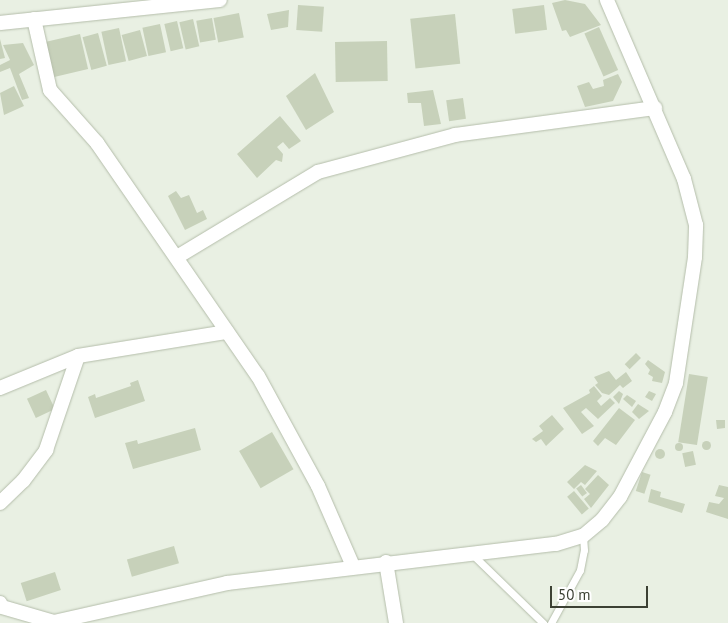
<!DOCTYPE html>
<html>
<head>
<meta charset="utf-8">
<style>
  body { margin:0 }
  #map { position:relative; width:728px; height:623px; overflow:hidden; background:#e9f0e3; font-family:"PT Sans",sans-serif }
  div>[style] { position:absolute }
  .building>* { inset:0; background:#c7d1ba; transform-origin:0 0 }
  .round { border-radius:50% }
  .roads { filter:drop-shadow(0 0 1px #b4bdaa) drop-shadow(0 0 1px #b4bdaa) }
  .service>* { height:7px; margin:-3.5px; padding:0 3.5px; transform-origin:3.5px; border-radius:3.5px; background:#fff }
  .minor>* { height:14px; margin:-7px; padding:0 7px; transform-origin:7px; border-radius:7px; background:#fff }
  span { translate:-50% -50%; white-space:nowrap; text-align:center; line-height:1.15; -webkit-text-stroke:5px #fff; paint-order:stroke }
  .scale { position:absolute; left:550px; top:586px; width:98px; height:22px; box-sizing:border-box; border:2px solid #3c4134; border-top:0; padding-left:6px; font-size:15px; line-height:18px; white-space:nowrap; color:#3c4134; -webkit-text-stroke:4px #fff; paint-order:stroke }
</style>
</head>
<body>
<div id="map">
  <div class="building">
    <div style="clip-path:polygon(565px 0,585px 4px,601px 25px,570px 37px,566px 30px,562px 31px,552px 3px)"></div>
    <div style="left:298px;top:5px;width:26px;height:25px;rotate:4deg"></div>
    <div style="left:544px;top:5px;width:25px;height:32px;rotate:83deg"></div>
    <div style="clip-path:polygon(289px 10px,288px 27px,271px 30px,267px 14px)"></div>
    <div style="left:239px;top:13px;width:25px;height:26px;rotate:79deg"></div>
    <div style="left:455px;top:14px;width:50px;height:45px;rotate:84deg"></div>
    <div style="left:212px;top:18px;width:22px;height:16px;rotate:80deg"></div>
    <div style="left:193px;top:19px;width:28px;height:14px;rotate:77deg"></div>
    <div style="left:177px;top:21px;width:28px;height:13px;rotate:77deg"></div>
    <div style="left:160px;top:24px;width:29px;height:18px;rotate:78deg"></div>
    <div style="left:599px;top:27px;width:47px;height:16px;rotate:66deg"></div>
    <div style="left:119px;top:28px;width:34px;height:18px;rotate:78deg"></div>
    <div style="left:140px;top:30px;width:27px;height:19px;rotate:75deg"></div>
    <div style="left:98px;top:33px;width:34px;height:16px;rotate:75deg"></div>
    <div style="left:80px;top:34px;width:36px;height:38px;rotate:77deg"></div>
    <div style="clip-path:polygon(0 39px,5px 58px,0 59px)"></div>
    <div style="left:387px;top:41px;width:40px;height:52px;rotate:89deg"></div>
    <div style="clip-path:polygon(23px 43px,34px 65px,19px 74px,29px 98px,22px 100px,10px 68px,0 72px,0 65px,10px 60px,3px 45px)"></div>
    <div style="clip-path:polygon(315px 73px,334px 112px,306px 130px,286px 96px)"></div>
    <div style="clip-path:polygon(618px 74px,622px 82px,613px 101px,585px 107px,577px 86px,589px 82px,593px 89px,604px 86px,603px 80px)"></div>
    <div style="clip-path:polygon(14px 86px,24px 106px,4px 115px,0 93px)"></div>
    <div style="clip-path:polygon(433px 90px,441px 124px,424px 126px,421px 103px,408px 103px,407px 93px)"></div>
    <div style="left:463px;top:98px;width:21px;height:17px;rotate:82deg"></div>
    <div style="clip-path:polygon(280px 116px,301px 141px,289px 149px,283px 142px,277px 147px,283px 154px,282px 162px,276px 160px,257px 178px,237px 154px)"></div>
    <div style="clip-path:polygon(176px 191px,181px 198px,189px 195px,197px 213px,203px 210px,207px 219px,185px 230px,168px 196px)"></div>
    <div style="left:636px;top:353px;width:7px;height:16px;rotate:45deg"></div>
    <div style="clip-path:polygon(648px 360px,665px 372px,662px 383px,652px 381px,653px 377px,648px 374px,650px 370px,645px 364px)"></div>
    <div style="clip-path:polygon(609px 371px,616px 380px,626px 372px,632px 381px,623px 388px,620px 385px,609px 395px,602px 393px,595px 385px,598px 383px,594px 377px)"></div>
    <div style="left:689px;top:374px;width:19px;height:69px;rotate:9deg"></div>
    <div style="clip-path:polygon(138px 380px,145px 401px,95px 418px,88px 397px,95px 394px,96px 398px,131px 386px,130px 383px)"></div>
    <div style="clip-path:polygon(594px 386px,602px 396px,597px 401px,601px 406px,610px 398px,615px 403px,598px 419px,586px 408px,581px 412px,594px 426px,582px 434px,563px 408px,590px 393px,589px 390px)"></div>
    <div style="left:46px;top:390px;width:21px;height:21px;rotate:65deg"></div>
    <div style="clip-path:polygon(619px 391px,623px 394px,619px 404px,613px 397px)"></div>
    <div style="clip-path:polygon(649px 391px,656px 394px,652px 401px,645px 397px)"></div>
    <div style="clip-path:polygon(627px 395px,636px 401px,632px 407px,623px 399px)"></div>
    <div style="clip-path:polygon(638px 404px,649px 411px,639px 419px,632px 412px)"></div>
    <div style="clip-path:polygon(619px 408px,635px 420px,616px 445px,605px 438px,598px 446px,593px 441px)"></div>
    <div style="clip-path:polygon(552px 415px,564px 429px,546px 446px,541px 439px,536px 442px,532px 439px,543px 431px,539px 426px)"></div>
    <div style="clip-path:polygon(716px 420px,725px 420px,725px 428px,717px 429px)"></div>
    <div style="clip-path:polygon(195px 428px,201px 450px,133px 469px,125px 443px,137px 440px,138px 444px)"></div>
    <div style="left:272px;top:432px;width:43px;height:38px;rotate:60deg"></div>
    <div class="round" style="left:701.5px;top:440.5px;width:9px;height:9px"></div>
    <div class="round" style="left:675px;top:443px;width:8px;height:8px"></div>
    <div class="round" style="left:655px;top:449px;width:10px;height:10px"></div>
    <div style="left:693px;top:451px;width:14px;height:11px;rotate:78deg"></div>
    <div style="clip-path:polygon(585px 465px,597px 471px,585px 485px,581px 482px,574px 489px,567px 482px)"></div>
    <div style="left:642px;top:472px;width:9px;height:20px;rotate:18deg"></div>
    <div style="clip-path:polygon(598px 475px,609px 485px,591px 508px,584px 499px,590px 494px,585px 489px)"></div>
    <div style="left:581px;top:485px;width:10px;height:6px;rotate:53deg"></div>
    <div style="clip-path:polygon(719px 485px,728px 487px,728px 519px,706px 512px,709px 502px,719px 504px,724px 498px,715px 496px)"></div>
    <div style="clip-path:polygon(651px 489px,661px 492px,660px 497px,685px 504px,682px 513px,648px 502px)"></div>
    <div style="left:574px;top:491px;width:23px;height:9px;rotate:50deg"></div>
    <div style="left:174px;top:546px;width:18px;height:49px;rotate:74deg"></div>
    <div style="left:55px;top:572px;width:19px;height:36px;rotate:72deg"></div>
  </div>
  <div class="roads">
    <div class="service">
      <div style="left:473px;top:555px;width:98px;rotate:44.2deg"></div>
      <div style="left:551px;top:623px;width:60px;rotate:-61.3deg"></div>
      <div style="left:580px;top:570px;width:20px;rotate:-79deg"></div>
      <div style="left:584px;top:550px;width:14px;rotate:-94deg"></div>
    </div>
    <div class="minor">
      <div style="left:34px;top:19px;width:73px;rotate:77.3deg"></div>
      <div style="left:50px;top:90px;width:71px;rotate:48.4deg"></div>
      <div style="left:97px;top:143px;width:283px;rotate:55.4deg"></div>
      <div style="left:258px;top:376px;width:125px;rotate:61.4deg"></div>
      <div style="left:318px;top:486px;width:87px;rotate:66.4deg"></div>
      <div style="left:0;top:23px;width:221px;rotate:-6deg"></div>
      <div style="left:177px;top:257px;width:165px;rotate:-31.1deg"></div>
      <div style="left:318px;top:172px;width:142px;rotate:-15.1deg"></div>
      <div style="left:455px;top:135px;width:202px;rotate:-7.7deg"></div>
      <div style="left:0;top:388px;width:84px;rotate:-22.3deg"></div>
      <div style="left:78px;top:356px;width:151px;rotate:-9.2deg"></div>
      <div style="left:0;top:503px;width:32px;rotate:-44deg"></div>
      <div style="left:23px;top:481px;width:39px;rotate:-53deg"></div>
      <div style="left:46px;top:450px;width:99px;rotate:-71.2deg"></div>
      <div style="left:386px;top:562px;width:62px;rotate:80.7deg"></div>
      <div style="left:0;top:603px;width:4px;rotate:63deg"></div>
      <div style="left:2px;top:607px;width:54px;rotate:16.1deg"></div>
      <div style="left:54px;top:622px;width:177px;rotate:-12.7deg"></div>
      <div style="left:227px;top:583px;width:331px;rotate:-6.8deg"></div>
      <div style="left:556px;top:544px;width:28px;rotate:-17deg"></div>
      <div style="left:583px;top:536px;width:25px;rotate:-40deg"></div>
      <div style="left:602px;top:520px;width:29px;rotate:-52deg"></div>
      <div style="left:620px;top:497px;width:96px;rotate:-62.1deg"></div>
      <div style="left:665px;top:412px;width:31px;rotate:-69deg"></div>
      <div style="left:676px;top:383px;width:127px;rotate:-81.4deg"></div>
      <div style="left:695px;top:257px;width:32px;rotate:-88deg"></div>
      <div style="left:696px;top:225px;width:48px;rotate:-104.6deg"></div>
      <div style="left:684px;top:179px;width:195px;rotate:-113.3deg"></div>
    </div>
  </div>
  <div class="scale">50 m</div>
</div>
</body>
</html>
